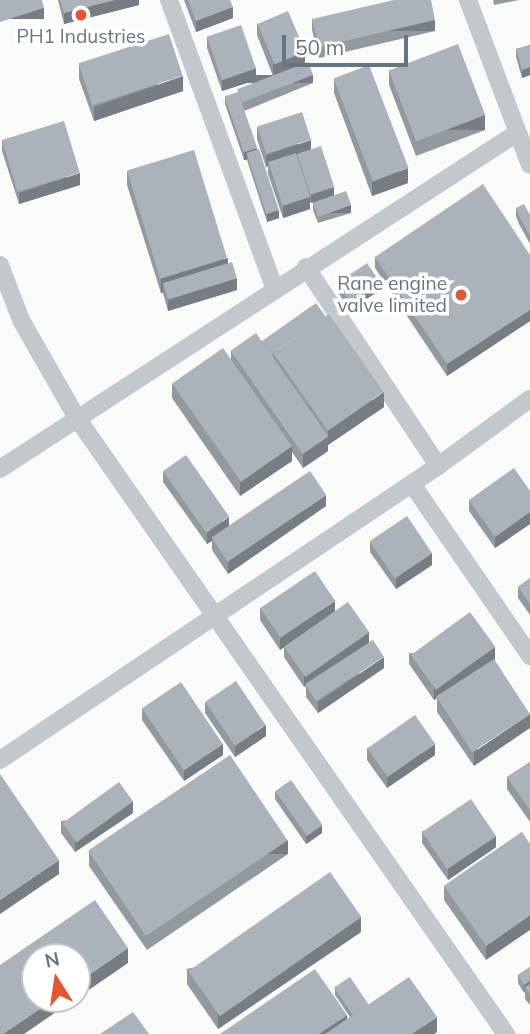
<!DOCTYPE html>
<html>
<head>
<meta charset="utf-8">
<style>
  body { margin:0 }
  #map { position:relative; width:530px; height:1034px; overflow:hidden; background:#fafaf8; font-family:Mulish,sans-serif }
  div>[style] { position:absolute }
  .minor>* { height:18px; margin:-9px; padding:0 9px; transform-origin:9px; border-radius:9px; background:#c3c8cc }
  .wall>* { inset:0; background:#929a9f }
  .shaded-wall>* { inset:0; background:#777d82; transform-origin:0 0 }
  .building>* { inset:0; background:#aab3b9; transform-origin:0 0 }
  .dots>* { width:19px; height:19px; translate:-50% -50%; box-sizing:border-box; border:4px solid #fff; border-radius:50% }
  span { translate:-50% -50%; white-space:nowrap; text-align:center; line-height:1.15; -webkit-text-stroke:7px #fff; paint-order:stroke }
  .poi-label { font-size:19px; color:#657683 }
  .right { translate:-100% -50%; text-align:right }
  .north { position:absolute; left:21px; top:943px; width:70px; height:70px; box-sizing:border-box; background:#fff; border:2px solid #c1c8cd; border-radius:50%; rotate:348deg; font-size:19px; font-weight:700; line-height:28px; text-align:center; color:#657683 }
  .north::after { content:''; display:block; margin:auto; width:24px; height:32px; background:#e4572e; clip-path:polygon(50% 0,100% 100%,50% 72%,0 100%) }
  .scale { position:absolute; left:282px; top:35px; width:126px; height:32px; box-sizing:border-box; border:4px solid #657683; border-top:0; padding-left:9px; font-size:21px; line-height:24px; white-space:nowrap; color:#657683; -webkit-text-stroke:5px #fff; paint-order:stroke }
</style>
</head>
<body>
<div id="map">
  <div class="minor">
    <div style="left:169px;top:0;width:306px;rotate:69.9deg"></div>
    <div style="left:468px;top:0;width:176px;rotate:69.4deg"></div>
    <div style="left:0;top:265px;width:59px;rotate:69.1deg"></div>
    <div style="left:21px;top:320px;width:113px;rotate:60.3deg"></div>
    <div style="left:77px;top:418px;width:751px;rotate:55.15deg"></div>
    <div style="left:306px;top:267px;width:239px;rotate:56.4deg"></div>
    <div style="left:0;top:469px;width:617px;rotate:-33.02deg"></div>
    <div style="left:412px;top:484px;width:209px;rotate:55.5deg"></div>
    <div style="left:0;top:760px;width:528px;rotate:-33.87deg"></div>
    <div style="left:438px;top:466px;width:114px;rotate:-36.1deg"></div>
  </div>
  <div class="wall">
    <div style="clip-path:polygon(58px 0,139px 0,139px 5px,64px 24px)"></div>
    <div style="clip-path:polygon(184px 0,230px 0,233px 18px,196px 32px)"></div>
    <div style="clip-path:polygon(493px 0,519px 0,494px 5px)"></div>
    <div style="clip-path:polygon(312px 19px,435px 31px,319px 58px,312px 30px)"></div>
    <div style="clip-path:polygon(257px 23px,305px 63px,313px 83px,244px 111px,279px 218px,267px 222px,247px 160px,244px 160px,225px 104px,225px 96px,238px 94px,238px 91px,273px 76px,257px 35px)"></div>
    <div style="clip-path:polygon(207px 36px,256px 80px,222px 91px,207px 48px)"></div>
    <div style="clip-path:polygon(530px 45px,530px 75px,522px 78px,516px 57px,516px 49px)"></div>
    <div style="clip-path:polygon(79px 64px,183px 91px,94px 121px,79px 79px)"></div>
    <div style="clip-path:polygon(389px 71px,485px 130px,416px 156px,389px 85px)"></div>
    <div style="clip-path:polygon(334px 79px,408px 183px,372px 196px,334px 93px)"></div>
    <div style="clip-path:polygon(257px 127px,311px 150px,334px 195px,351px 213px,318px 223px,313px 210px,313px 202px,311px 203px,310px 202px,310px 209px,283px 218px,268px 174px,268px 166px,266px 167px,257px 139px)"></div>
    <div style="clip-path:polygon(2px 140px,80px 185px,19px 204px,2px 151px)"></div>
    <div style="clip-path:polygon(127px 171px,228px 263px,237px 290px,168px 311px,163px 293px,161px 293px,127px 185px)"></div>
    <div style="clip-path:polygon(516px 208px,530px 215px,530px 244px,519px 224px,516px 216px)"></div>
    <div style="clip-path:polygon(530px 255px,530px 321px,447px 376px,375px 268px,375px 257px)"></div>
    <div style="clip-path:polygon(337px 283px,380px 290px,350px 310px,337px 291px)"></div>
    <div style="clip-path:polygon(262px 341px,384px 407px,328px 445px,328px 451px,303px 468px,292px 452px,292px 461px,240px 496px,172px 398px,172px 384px,231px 359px,231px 351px)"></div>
    <div style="clip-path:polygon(163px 471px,229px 527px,326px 506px,228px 574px,212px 550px,212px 541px,207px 544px,163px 482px)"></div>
    <div style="clip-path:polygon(530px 491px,530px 524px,495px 548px,469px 511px,469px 500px)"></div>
    <div style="clip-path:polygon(370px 541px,432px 565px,396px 589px,370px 552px)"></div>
    <div style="clip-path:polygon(530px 578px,530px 615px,518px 598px,518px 587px)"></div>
    <div style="clip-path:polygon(260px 608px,335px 611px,369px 643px,304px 687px,284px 657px,284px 647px,280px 650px,260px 620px)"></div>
    <div style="clip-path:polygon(409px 653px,495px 659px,474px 766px,437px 712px,437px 698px,434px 700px,409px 664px)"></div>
    <div style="clip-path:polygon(384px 668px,318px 713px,306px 697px,306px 685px)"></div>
    <div style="clip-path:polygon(205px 702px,266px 736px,235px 757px,205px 713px)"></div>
    <div style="clip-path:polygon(142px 709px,223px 755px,184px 781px,142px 720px)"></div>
    <div style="clip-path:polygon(367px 748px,435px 755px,387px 788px,367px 760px)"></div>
    <div style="clip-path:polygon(530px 762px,530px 822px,507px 789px,507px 777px)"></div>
    <div style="clip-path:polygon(275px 791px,322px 833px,306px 844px,275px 799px)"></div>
    <div style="clip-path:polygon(133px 813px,75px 852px,61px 833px,61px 821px)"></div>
    <div style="clip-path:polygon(422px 831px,496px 847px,448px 880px,422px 843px)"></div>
    <div style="clip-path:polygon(522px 832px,486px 960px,444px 900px,444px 886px)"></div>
    <div style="clip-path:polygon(89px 851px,288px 854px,147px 950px,89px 866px)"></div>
    <div style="clip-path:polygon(361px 932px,218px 1029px,187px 984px,187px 969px)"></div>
    <div style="clip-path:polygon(530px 967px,530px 1005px,525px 999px,525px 992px,524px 993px,518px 983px,518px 975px)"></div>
    <div style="clip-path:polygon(335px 988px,369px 1005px,437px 1032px,434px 1034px,220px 1034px,347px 1020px,350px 1017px,335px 995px)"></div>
  </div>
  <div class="shaded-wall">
    <div style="clip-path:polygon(115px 0,139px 0,139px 5px,64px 24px,64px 13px)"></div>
    <div style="clip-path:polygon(233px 7px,233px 18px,196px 32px,196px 21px)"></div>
    <div style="left:44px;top:8px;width:11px;height:46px;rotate:90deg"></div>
    <div style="left:435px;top:20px;width:11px;height:119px;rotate:90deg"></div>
    <div style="clip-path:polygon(305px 52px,305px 64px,273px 76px,273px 64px)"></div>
    <div style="clip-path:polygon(530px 67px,530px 75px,522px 78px,522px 70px)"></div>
    <div style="clip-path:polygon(256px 68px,256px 80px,222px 91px,222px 80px)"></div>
    <div style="left:313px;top:75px;width:8px;height:74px;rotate:90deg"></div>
    <div style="clip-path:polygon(183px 76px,183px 91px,94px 121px,94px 107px)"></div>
    <div style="left:485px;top:115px;width:15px;height:74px;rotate:90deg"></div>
    <div style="clip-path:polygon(311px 140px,311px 152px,268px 162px,268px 166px,266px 167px,266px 155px)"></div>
    <div style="clip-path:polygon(257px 148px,257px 156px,247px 154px,247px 160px,244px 160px,244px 152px)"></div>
    <div style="clip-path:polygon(408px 168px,408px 183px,372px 196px,372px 182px)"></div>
    <div style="clip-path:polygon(80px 173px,80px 185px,19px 204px,19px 193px)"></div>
    <div style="clip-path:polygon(334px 187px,334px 195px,311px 203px,311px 195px)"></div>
    <div style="clip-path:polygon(310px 197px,310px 209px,283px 218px,283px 206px)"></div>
    <div style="left:351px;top:205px;width:8px;height:34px;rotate:90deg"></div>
    <div style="clip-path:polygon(279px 210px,279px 218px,267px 222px,267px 214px)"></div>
    <div style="clip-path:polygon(228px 258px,228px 272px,163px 283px,163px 293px,161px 293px,161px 279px)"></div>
    <div style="clip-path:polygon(237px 278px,237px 290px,168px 311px,168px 300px)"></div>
    <div style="clip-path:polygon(380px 282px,380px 290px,350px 310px,350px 302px)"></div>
    <div style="clip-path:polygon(530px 310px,530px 321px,447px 376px,447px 364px)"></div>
    <div style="clip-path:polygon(384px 392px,384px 407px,328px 445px,328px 451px,303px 468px,303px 454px,328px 437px,328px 431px)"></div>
    <div style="clip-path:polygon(292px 446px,292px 461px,240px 496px,240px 482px)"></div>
    <div style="clip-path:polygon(326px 495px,326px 506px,228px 574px,228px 562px)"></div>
    <div style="clip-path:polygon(530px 512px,530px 524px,495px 548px,495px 537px)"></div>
    <div style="clip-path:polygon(229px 517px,229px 529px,207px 544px,207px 533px)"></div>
    <div style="clip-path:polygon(432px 553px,432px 565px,396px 589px,396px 578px)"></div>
    <div style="clip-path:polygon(335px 601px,335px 612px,280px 650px,280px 638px)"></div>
    <div style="clip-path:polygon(369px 632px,369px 643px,304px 687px,304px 675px)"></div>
    <div style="clip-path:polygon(495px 647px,495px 659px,434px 700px,434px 689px)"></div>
    <div style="clip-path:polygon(384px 657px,384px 668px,318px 713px,318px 702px)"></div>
    <div style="clip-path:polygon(530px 714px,530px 728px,474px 766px,474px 752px)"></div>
    <div style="clip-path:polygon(266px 725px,266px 736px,235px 757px,235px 746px)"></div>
    <div style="clip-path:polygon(223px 744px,223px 755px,184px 781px,184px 770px)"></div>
    <div style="clip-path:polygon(435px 744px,435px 755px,387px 788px,387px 777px)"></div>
    <div style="clip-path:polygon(133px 801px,133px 813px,75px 852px,75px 841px)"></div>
    <div style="clip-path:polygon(322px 825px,322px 833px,306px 844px,306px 836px)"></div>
    <div style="clip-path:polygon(496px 836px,496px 847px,448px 880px,448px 868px)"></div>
    <div style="left:288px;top:840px;width:14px;height:171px;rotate:90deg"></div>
    <div style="clip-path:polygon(59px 860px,59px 874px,0 914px,0 900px)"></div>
    <div style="clip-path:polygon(530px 915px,530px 930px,486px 960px,486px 946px)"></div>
    <div style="clip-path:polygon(361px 917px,361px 932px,218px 1029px,218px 1015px)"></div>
    <div style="clip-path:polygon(128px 948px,128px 963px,77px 998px,77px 983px)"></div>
    <div style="clip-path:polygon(530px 981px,530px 989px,525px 987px,524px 993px,524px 985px)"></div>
    <div style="clip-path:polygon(54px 999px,75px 999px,24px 1034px,3px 1034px)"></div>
    <div style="clip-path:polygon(347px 1015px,347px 1030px,340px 1034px,319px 1034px)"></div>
    <div style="clip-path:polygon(437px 1017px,437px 1032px,434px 1034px,412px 1034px)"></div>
  </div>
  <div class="building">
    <div style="clip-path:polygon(0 0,42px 0,44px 8px,0 22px)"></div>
    <div style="clip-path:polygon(60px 0,115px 0,64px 13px)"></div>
    <div style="clip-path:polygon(188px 0,230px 0,233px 7px,196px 21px)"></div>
    <div style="clip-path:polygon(394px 0,431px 0,435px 20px,319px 47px,312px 19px)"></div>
    <div style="left:288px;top:11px;width:44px;height:33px;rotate:67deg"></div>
    <div style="left:241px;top:25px;width:46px;height:36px;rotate:71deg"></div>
    <div style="left:169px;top:34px;width:44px;height:95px;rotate:72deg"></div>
    <div style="left:458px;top:44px;width:76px;height:74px;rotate:69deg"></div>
    <div style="clip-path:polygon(530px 45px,530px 67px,522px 70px,516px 49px)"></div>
    <div style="left:308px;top:62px;width:14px;height:76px;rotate:69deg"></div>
    <div style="left:369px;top:65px;width:110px;height:38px;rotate:69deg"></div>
    <div style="left:238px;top:92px;width:59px;height:14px;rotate:71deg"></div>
    <div style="left:302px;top:112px;width:29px;height:47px;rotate:72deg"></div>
    <div style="left:64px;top:121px;width:54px;height:65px;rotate:73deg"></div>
    <div style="left:321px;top:146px;width:43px;height:25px;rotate:72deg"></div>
    <div style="left:259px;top:149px;width:64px;height:13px;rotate:72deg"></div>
    <div style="left:194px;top:150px;width:113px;height:70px;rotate:73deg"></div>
    <div style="left:296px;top:153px;width:46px;height:29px;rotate:72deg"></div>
    <div style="clip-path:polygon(483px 184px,530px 255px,530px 310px,447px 364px,375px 257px)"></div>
    <div style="left:346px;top:191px;width:15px;height:35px;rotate:70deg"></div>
    <div style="clip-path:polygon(524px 204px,530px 215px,530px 236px,519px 216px,516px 208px)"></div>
    <div style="left:232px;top:262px;width:17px;height:72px;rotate:73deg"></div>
    <div style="left:367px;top:263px;width:23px;height:36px;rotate:56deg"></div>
    <div style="clip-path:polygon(316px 303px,326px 317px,273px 353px,272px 356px,262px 341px)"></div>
    <div style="left:329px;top:314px;width:95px;height:68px;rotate:55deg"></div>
    <div style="left:256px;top:333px;width:126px;height:31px;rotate:55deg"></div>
    <div style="left:223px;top:348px;width:120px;height:62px;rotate:55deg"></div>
    <div style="left:186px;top:455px;width:75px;height:28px;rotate:55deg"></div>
    <div style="clip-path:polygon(514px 468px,530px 491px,530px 512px,495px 537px,469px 500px)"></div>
    <div style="left:310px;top:471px;width:29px;height:119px;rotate:56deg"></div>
    <div style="left:407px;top:516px;width:45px;height:45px;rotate:56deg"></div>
    <div style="left:315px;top:571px;width:36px;height:66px;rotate:56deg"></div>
    <div style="clip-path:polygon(530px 578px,530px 604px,518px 587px)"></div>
    <div style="left:348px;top:602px;width:37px;height:78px;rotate:55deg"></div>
    <div style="left:470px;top:612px;width:43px;height:73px;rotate:54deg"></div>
    <div style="left:373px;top:640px;width:20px;height:81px;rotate:57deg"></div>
    <div style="left:494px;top:659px;width:66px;height:69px;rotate:57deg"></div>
    <div style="left:236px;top:681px;width:53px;height:37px;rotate:56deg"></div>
    <div style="left:181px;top:682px;width:75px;height:47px;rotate:56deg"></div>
    <div style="left:415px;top:715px;width:35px;height:58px;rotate:55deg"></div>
    <div style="left:230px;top:755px;width:103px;height:171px;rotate:56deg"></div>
    <div style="clip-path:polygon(530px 762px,530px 810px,507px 777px)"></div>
    <div style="clip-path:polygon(0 774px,59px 860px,0 900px)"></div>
    <div style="left:291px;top:780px;width:55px;height:19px;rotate:55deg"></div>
    <div style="left:119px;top:782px;width:24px;height:70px;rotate:54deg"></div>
    <div style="left:471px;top:799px;width:45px;height:59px;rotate:56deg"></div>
    <div style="clip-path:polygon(522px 832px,530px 844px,530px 915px,486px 946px,444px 886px)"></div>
    <div style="left:330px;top:872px;width:55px;height:173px;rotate:55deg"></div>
    <div style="clip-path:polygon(95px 900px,128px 948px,77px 983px,77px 957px,35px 957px,35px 999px,54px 999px,3px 1034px,0 1034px,0 965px)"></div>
    <div style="clip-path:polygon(530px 967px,530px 981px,524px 985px,518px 975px)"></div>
    <div style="clip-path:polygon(315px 969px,347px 1015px,319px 1034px,220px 1034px)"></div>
    <div style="left:350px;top:977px;width:34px;height:19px;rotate:56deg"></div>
    <div style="clip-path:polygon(409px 977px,437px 1017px,412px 1034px,325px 1034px)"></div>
    <div style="clip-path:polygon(530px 984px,530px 994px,525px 987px)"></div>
    <div style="clip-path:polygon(133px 1012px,149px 1034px,100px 1034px)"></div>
  </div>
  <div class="dots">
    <div style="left:81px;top:15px;background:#e4572e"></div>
    <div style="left:461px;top:295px;background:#e4572e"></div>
  </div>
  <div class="poi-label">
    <span style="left:81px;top:37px">PH1 Industries</span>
    <span class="right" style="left:447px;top:295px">Rane engine<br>valve limited</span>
  </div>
  <div class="north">N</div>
  <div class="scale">50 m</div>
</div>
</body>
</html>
